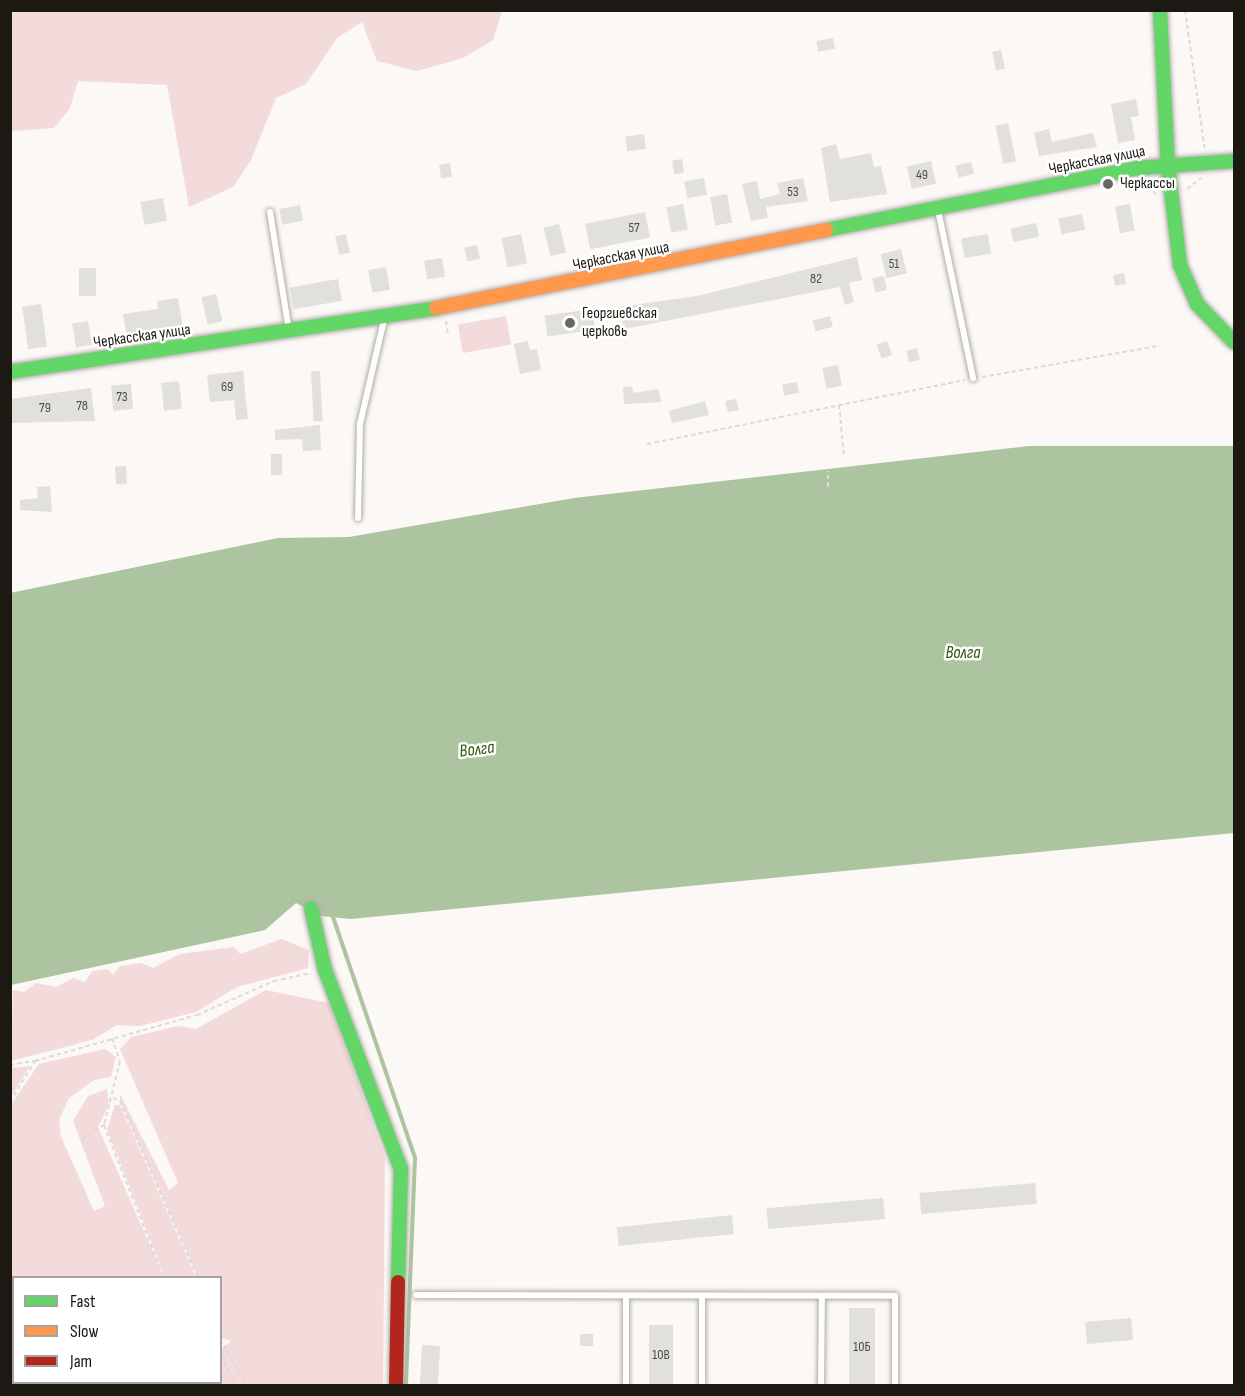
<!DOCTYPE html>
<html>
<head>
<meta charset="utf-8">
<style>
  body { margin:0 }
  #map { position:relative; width:1245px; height:1396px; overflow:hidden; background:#fbf8f5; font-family:"Sofia Sans Condensed",sans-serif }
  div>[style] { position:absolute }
  .green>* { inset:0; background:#f3dadb; transform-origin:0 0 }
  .water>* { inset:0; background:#adc4a0 }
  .stream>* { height:4px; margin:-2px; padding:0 2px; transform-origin:2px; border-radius:2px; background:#adc4a0 }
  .building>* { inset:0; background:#e1e0db; transform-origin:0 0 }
  .path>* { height:2px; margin-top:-1px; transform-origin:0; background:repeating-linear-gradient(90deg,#dcdbda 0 4.5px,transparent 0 7.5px) }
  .roads { filter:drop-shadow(0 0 2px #b0aca8) drop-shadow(0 0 2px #b0aca8) }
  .lane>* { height:6px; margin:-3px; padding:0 3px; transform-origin:3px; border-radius:3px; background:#fefefe }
  .fast>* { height:14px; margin:-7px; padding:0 7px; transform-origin:7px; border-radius:7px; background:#63d668 }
  .slow>* { height:14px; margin:-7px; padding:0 7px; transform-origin:7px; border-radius:7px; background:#ff974d }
  .jam>* { height:14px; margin:-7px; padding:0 7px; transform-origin:7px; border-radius:7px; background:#b3261e }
  .dots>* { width:16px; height:16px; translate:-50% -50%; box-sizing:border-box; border:3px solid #fff; border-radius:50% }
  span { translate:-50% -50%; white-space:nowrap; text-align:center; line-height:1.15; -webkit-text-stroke:5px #fff; paint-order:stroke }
  .number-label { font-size:14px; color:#4f4c46 }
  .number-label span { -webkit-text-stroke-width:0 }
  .street-label { font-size:16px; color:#1c1812 }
  .poi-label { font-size:16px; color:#1c1812 }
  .left { translate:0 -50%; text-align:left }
  .water-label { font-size:18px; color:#2c550b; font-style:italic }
  .frame { position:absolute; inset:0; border:12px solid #1c1812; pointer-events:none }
  .legend { position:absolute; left:12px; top:1276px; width:210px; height:108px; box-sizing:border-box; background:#fff; border:2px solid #a4a3a0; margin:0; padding:8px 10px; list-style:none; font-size:18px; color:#1c1812 }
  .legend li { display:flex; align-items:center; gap:12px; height:30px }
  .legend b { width:30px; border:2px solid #a4a3a0 }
</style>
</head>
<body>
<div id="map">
  <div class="green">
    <div style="clip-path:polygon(11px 10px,502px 10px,502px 11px,493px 40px,463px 58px,417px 71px,377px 61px,362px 22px,337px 38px,306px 84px,276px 98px,251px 160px,233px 187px,189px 207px,167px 85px,78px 81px,70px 108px,54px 128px,11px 131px)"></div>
    <div style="left:506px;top:316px;width:29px;height:49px;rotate:80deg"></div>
    <div style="clip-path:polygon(281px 939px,309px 950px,308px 968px,237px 987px,196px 1012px,140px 1026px,117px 1025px,92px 1040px,11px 1061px,13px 990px,24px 992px,36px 983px,56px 987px,73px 978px,85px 982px,92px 971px,108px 969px,113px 975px,120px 966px,141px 963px,153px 968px,180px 954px,234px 947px,240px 954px)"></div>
    <div style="clip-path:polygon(266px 990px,329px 1003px,385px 1158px,383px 1385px,11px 1385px,10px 1106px,39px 1064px,105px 1049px,116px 1057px,111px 1077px,94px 1080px,69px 1098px,59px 1120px,61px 1137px,94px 1211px,105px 1206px,73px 1121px,88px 1096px,107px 1089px,109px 1105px,98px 1127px,164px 1277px,14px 1278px,14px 1382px,220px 1382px,221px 1349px,231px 1341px,221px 1338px,220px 1278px,198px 1277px,120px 1101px,120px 1094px,169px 1190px,178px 1183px,120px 1049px,131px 1037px,178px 1026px,196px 1029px)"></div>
    <div style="clip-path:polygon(30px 1066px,11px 1097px,11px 1068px)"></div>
    <div style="clip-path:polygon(115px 1105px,120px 1105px,196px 1277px,165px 1277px,107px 1129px)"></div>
  </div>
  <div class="water">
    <div style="clip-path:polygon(1029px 446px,1234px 446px,1234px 833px,351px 919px,321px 916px,296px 903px,265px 930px,11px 985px,10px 593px,278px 538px,349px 537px,574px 498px)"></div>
  </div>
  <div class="stream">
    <div style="left:332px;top:914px;width:258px;rotate:71.2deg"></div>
    <div style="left:415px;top:1158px;width:228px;rotate:92.3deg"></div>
  </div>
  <div class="building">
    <div style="left:833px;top:38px;width:11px;height:17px;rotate:80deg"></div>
    <div style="left:1001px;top:50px;width:19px;height:9px;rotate:78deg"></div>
    <div style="clip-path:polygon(1136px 99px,1139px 116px,1131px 117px,1135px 140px,1118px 143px,1111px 104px)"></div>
    <div style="left:1008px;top:123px;width:39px;height:13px;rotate:78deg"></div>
    <div style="clip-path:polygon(1049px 129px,1052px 142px,1093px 133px,1097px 147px,1039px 156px,1034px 133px)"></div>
    <div style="left:644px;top:134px;width:15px;height:19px;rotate:82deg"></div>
    <div style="clip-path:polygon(836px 144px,840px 159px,871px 153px,874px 167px,881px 166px,887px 194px,830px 202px,821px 148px)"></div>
    <div style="left:682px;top:159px;width:14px;height:10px;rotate:82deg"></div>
    <div style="left:931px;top:161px;width:23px;height:25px;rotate:77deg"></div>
    <div style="left:971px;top:162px;width:12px;height:16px;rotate:76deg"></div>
    <div style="left:450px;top:163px;width:14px;height:11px;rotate:82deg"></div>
    <div style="left:704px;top:178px;width:17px;height:20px;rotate:80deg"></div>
    <div style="clip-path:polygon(803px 178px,808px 201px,766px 207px,768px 218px,751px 221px,742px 184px,757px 181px,760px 199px,780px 194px,777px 183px)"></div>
    <div style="left:727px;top:194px;width:29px;height:17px;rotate:80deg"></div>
    <div style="left:163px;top:198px;width:23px;height:23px;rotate:80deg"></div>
    <div style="left:683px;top:204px;width:26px;height:17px;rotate:79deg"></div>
    <div style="left:1130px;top:204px;width:27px;height:15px;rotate:80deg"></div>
    <div style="left:300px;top:205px;width:16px;height:21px;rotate:79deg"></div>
    <div style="left:645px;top:212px;width:26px;height:61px;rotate:79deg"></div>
    <div style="left:1082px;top:214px;width:16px;height:24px;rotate:79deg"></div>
    <div style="left:1036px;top:223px;width:14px;height:26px;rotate:78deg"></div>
    <div style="left:559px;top:224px;width:29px;height:16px;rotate:76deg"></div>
    <div style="left:346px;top:234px;width:19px;height:11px;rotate:78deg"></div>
    <div style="left:521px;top:234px;width:30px;height:20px;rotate:78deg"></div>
    <div style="left:988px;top:234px;width:20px;height:27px;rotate:81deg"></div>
    <div style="left:477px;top:245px;width:14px;height:13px;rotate:78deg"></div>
    <div style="left:901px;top:249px;width:25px;height:21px;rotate:76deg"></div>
    <div style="clip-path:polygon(857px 257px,862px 280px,849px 283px,854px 302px,845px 305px,840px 287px,624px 329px,619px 307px,697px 296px)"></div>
    <div style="left:442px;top:258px;width:19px;height:18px;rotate:81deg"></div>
    <div style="left:386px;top:267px;width:23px;height:18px;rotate:80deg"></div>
    <div style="left:96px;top:268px;width:28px;height:17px;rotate:90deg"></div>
    <div style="left:1124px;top:273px;width:11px;height:11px;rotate:80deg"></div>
    <div style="left:884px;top:276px;width:14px;height:12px;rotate:78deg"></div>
    <div style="left:338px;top:279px;width:22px;height:49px;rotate:80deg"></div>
    <div style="left:216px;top:294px;width:28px;height:15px;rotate:77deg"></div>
    <div style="clip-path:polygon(178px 298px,183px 328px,127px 338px,123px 314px,158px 309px,157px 301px)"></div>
    <div style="left:41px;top:304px;width:43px;height:19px;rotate:82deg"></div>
    <div style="left:592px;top:309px;width:21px;height:48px;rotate:82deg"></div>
    <div style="left:830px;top:316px;width:11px;height:18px;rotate:75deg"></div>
    <div style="left:88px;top:321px;width:24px;height:16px;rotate:81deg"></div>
    <div style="clip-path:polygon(528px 341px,530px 350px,537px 349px,541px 370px,520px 374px,514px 344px)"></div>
    <div style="left:887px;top:341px;width:15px;height:11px;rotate:70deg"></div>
    <div style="left:917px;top:348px;width:12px;height:11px;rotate:76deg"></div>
    <div style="left:838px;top:365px;width:21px;height:16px;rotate:79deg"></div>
    <div style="clip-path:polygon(243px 371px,248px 419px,236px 420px,234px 400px,210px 402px,207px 375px)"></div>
    <div style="left:320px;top:371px;width:50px;height:9px;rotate:87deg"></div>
    <div style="left:179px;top:381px;width:28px;height:18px;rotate:84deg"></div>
    <div style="left:797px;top:382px;width:11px;height:15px;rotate:80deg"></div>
    <div style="left:131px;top:384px;width:25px;height:20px;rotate:85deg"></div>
    <div style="clip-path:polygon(632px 386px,633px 393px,659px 389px,661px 402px,624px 404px,623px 387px)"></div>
    <div style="clip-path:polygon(91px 388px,95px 421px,10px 423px,10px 399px)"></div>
    <div style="clip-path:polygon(736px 399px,739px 410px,728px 412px,725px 401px)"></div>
    <div style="clip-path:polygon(705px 401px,709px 415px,672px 423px,669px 411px)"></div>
    <div style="clip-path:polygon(320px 425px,321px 450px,303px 451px,302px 439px,275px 440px,275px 430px)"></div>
    <div style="left:271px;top:454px;width:11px;height:21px"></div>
    <div style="left:126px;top:466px;width:18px;height:11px;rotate:87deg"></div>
    <div style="clip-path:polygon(50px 486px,52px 512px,20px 510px,20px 500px,38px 498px,37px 487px)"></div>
    <div style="left:1035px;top:1183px;width:21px;height:116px;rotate:85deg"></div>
    <div style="left:883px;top:1198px;width:21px;height:117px;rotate:85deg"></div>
    <div style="left:732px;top:1215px;width:19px;height:116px;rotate:84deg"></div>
    <div style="left:849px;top:1308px;width:26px;height:78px"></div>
    <div style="left:1131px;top:1318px;width:22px;height:46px;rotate:85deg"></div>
    <div style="left:649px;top:1325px;width:24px;height:61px"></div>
    <div style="left:580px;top:1334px;width:13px;height:12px"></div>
    <div style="left:422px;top:1345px;width:18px;height:41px;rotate:3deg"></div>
  </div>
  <div class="path">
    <div style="left:1185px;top:10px;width:141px;rotate:81.9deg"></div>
    <div style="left:1141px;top:183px;width:19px;rotate:36deg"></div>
    <div style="left:1187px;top:189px;width:18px;rotate:-38deg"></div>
    <div style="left:446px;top:321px;width:15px;rotate:82deg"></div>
    <div style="left:982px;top:377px;width:178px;rotate:-10deg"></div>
    <div style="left:839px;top:405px;width:51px;rotate:84.4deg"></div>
    <div style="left:647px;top:444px;width:324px;rotate:-11.4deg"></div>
    <div style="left:828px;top:487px;width:16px;rotate:-90deg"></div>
    <div style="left:112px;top:1038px;width:24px;rotate:71deg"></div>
    <div style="left:120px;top:1061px;width:66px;rotate:104deg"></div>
    <div style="left:104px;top:1125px;width:164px;rotate:68.6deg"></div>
    <div style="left:10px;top:1065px;width:25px;rotate:-9deg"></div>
    <div style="left:113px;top:1098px;width:8px;rotate:23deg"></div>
    <div style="left:120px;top:1101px;width:193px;rotate:66.2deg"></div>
    <div style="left:10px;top:1102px;width:48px;rotate:-58.6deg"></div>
    <div style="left:35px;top:1061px;width:168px;rotate:-15.9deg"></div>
    <div style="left:197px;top:1015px;width:84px;rotate:-23.8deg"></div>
    <div style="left:274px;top:981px;width:38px;rotate:-12deg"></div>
    <div style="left:82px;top:1139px;width:26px;rotate:-32deg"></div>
    <div style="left:220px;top:1332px;width:22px;rotate:87deg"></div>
    <div style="left:221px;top:1354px;width:35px;rotate:66deg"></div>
    <div style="left:220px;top:1339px;width:54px;rotate:60.1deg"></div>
  </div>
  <div class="roads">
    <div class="lane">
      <div style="left:938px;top:210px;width:172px;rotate:78.2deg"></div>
      <div style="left:270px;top:212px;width:121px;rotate:80.9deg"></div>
      <div style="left:358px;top:518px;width:94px;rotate:-88.8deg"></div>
      <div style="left:360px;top:424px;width:107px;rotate:-77deg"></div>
      <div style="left:416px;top:1295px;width:479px;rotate:0.1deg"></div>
      <div style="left:895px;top:1296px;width:90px;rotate:90deg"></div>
      <div style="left:626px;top:1386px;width:90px;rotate:-90deg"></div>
      <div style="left:702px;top:1386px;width:90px;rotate:-90deg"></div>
      <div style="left:821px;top:1386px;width:90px;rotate:-89.4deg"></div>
    </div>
    <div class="fast">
      <div style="left:1160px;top:10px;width:156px;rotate:87.1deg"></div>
      <div style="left:1168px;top:166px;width:100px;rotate:83.1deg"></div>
      <div style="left:1180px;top:265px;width:43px;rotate:66.4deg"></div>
      <div style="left:1197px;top:304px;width:53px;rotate:45.8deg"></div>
      <div style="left:826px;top:230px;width:318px;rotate:-11.2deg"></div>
      <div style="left:1138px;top:168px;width:96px;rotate:-4.2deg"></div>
      <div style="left:10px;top:372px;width:431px;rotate:-8.5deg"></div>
      <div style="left:311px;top:908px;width:64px;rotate:77.3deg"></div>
      <div style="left:325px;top:970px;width:213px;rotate:69.1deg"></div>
      <div style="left:401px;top:1169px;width:113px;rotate:91.5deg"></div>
    </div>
    <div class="slow">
      <div style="left:436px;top:308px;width:398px;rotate:-11.3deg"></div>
    </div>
    <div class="jam">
      <div style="left:396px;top:1386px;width:104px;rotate:-88.9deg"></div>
    </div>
  </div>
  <div class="dots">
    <div style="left:1108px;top:184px;background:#6a6661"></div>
    <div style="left:570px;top:323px;background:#6a6661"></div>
  </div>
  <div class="number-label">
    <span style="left:922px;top:175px">49</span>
    <span style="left:793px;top:192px">53</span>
    <span style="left:634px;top:228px">57</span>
    <span style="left:894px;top:264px">51</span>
    <span style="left:816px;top:279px">82</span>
    <span style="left:227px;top:387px">69</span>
    <span style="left:122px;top:397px">73</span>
    <span style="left:82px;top:406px">78</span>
    <span style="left:45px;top:408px">79</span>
    <span style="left:862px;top:1347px">10Б</span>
    <span style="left:661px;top:1355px">10В</span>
  </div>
  <div class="street-label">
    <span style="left:1097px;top:161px;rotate:-11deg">Черкасская улица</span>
    <span style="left:621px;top:257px;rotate:-11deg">Черкасская улица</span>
    <span style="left:142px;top:337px;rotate:-8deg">Черкасская улица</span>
  </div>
  <div class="poi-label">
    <span class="left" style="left:1120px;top:184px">Черкассы</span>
    <span class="left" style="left:582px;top:323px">Георгиевская<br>церковь</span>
  </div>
  <div class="water-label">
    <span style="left:963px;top:653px">Волга</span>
    <span style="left:477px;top:750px;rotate:-7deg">Волга</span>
  </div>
  <div class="frame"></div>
  <ul class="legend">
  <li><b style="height:8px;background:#63d668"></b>Fast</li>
  <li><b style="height:8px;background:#ff974d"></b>Slow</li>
  <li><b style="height:8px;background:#b3261e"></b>Jam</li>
  </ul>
</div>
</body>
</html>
